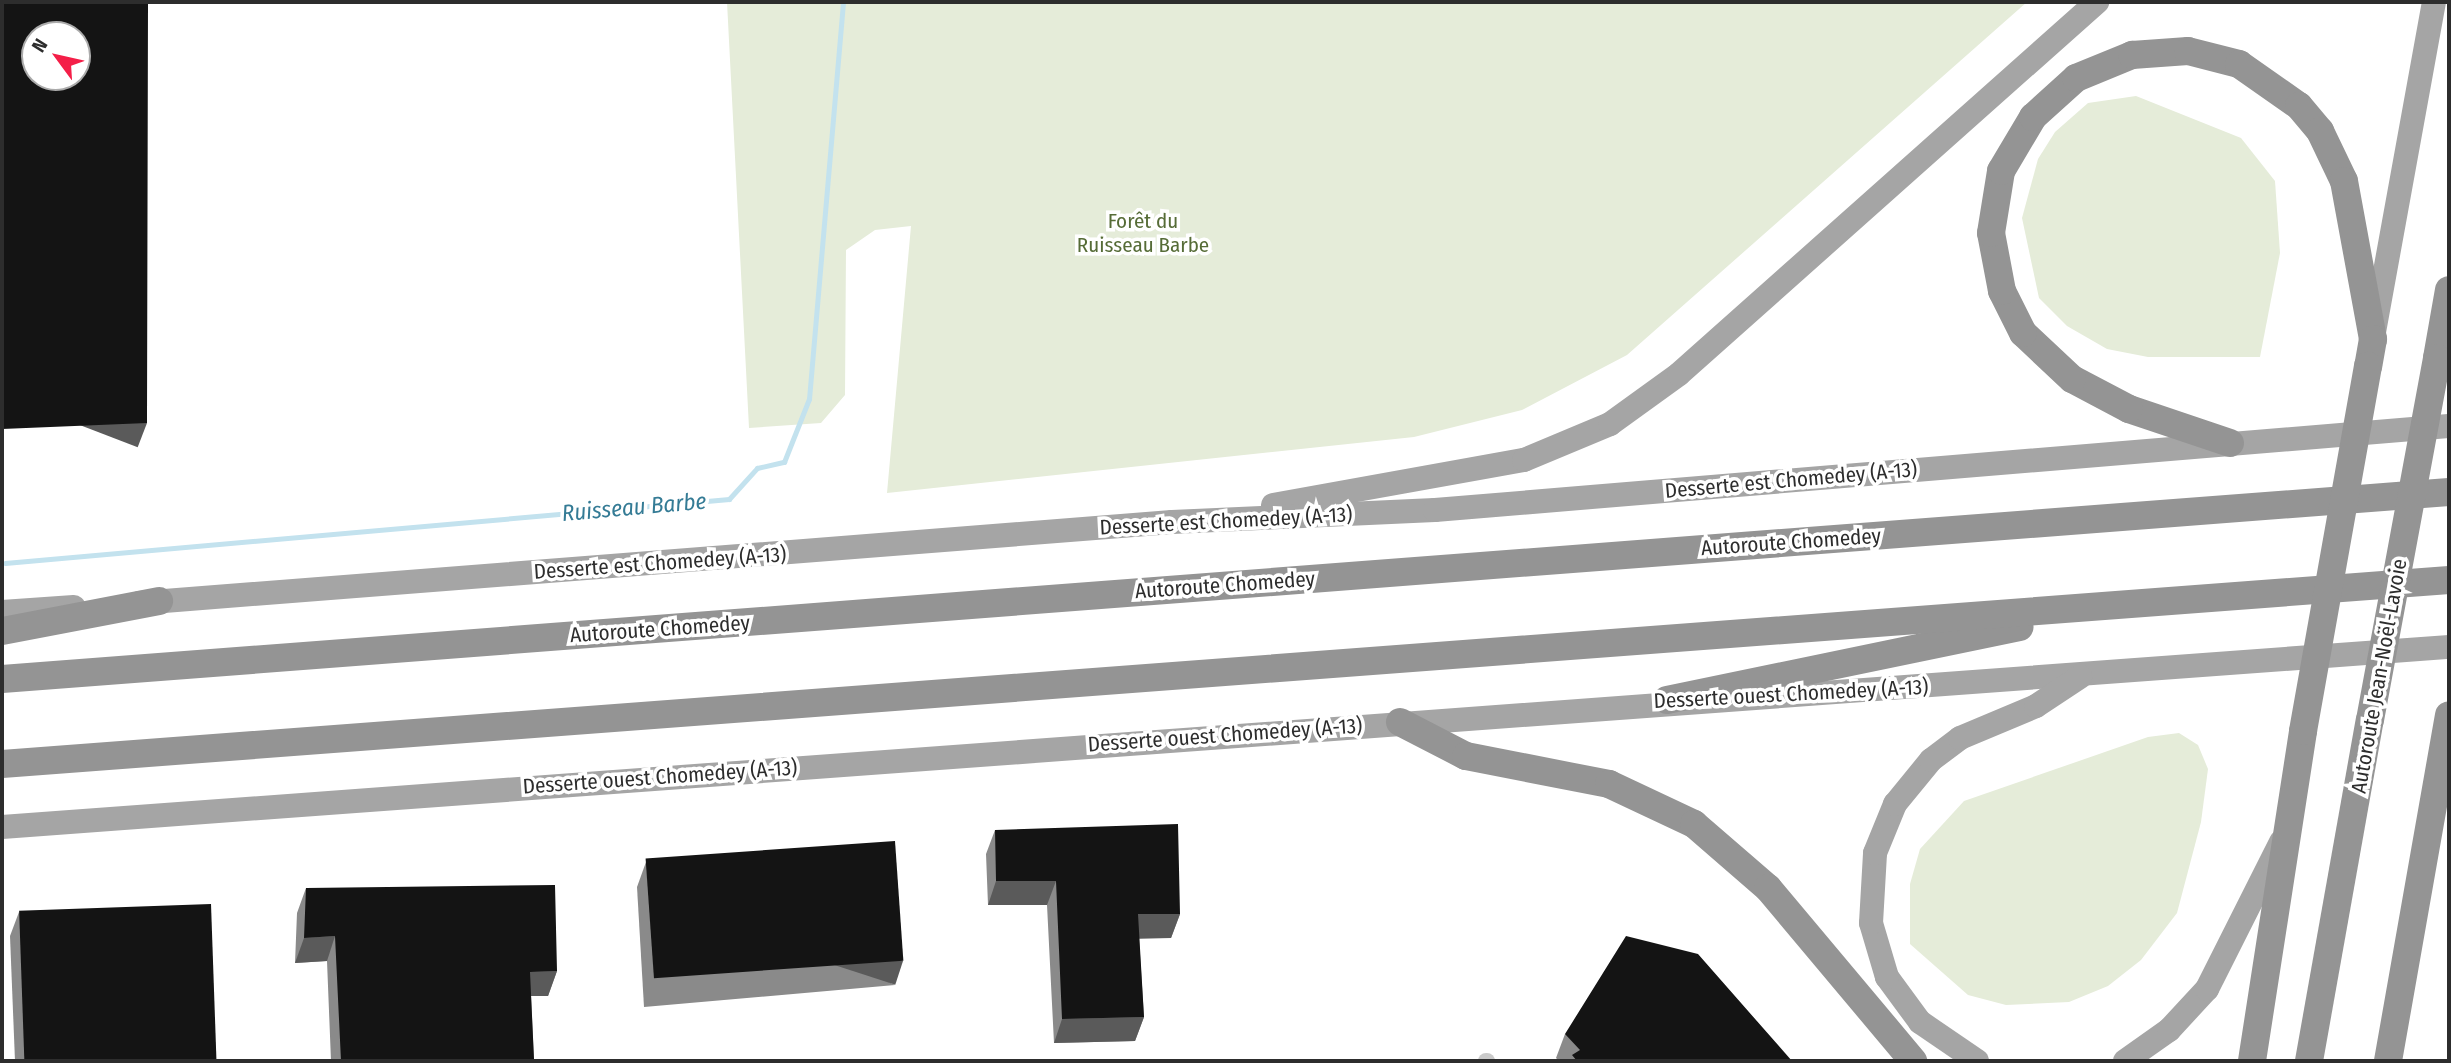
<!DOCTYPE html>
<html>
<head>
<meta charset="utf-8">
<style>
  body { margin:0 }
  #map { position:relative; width:2451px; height:1063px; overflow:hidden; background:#fff; font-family:"Fira Sans Condensed",sans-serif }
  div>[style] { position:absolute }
  .green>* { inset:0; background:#e5ecd9 }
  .stream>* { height:5px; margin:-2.5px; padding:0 2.5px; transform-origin:2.5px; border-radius:2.5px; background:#c3e2ee }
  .street>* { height:16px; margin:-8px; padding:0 8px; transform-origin:8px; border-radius:8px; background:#cacaca }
  .primary>* { height:24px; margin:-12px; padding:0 12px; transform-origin:12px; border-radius:12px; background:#a5a5a5 }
  .highway>* { height:28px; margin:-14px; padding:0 14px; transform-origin:14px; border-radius:14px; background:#949494 }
  .highway-bridge>* { height:28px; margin:-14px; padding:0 14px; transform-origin:14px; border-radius:14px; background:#949494 }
  .wall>* { inset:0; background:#8a8a8a }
  .shaded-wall>* { inset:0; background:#5a5a5a; transform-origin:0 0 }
  .building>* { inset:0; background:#141414; transform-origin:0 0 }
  span { translate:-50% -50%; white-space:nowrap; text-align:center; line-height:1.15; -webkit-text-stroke:7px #fff; paint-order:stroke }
  .park-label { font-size:21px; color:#566c37 }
  .street-label { font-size:21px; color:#2d2d2d }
  .water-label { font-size:23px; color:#347b95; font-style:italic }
  .frame { position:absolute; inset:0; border:4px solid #2d2d2d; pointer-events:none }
  .north { position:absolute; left:21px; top:21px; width:70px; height:70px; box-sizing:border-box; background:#fff; border:2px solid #ababab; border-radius:50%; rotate:303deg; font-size:19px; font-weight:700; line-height:28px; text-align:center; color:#2d2d2d }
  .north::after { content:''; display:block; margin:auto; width:24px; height:32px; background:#f41f48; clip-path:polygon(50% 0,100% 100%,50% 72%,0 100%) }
</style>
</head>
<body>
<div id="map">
  <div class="green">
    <div style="clip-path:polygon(727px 2px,2027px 2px,1627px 355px,1522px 410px,1414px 437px,887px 493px,911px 226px,875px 230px,846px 250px,845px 395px,821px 423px,749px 428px)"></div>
    <div style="clip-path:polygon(2136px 96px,2241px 138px,2275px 181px,2280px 253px,2260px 357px,2148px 357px,2107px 349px,2067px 326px,2039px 298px,2022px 218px,2038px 159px,2055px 132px,2088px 103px)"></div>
    <div style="clip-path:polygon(2179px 733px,2198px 745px,2208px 769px,2201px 822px,2177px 913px,2141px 960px,2108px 986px,2069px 1002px,2006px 1005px,1968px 995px,1910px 944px,1910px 884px,1920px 849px,1964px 801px,2148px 737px)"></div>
  </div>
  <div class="stream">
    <div style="left:5px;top:563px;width:727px;rotate:-5.05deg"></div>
    <div style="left:729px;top:499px;width:42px;rotate:-47.9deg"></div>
    <div style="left:757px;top:468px;width:28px;rotate:-13deg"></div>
    <div style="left:784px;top:462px;width:68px;rotate:-68.4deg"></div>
    <div style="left:809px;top:399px;width:398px;rotate:-85.1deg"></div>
  </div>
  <div class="street">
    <div style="left:1486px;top:1061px;width:1px"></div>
  </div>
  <div class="primary">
    <div style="left:2374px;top:332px;width:335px;rotate:-79.7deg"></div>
    <div style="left:1273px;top:505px;width:255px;rotate:-10.2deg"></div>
    <div style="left:1524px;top:460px;width:93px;rotate:-22.7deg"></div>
    <div style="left:1610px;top:424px;width:85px;rotate:-35.9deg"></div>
    <div style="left:1679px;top:374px;width:560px;rotate:-41.67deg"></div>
    <div style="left:139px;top:603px;width:1036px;rotate:-4.48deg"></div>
    <div style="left:1172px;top:522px;width:263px;rotate:-2.6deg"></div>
    <div style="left:1435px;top:510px;width:1017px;rotate:-4.74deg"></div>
    <div style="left:2px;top:612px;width:72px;rotate:-4deg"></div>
    <div style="left:2px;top:827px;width:2454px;rotate:-4.21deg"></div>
    <div style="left:1977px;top:1061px;width:69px;rotate:-145.6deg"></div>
    <div style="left:1920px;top:1022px;width:56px;rotate:-126.3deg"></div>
    <div style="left:1887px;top:977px;width:56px;rotate:-106.5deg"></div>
    <div style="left:1871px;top:923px;width:70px;rotate:-86.7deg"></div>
    <div style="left:1875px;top:853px;width:53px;rotate:-67.8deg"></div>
    <div style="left:1895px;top:804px;width:57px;rotate:-50.7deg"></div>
    <div style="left:1931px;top:760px;width:36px;rotate:-37deg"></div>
    <div style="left:1960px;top:738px;width:82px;rotate:-22.8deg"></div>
    <div style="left:2036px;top:706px;width:53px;rotate:-33.4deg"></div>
    <div style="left:2125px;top:1061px;width:54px;rotate:-35.2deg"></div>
    <div style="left:2169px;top:1030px;width:56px;rotate:-47.2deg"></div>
    <div style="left:2207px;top:989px;width:165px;rotate:-63.3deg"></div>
  </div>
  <div class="highway">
    <div style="left:2437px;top:358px;width:69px;rotate:-80deg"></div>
    <div style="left:2230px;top:443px;width:107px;rotate:-161.4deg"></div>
    <div style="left:2129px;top:409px;width:64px;rotate:-152.2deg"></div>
    <div style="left:2072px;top:379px;width:67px;rotate:-136.8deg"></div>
    <div style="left:2023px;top:333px;width:47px;rotate:-116.6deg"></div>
    <div style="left:2002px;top:291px;width:59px;rotate:-100.7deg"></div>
    <div style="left:1991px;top:233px;width:63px;rotate:-80.8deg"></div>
    <div style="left:2001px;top:171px;width:63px;rotate:-59.3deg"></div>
    <div style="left:2033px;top:117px;width:58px;rotate:-42.2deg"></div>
    <div style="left:2076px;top:78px;width:61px;rotate:-22.3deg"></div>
    <div style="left:2132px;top:55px;width:56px;rotate:-4.1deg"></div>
    <div style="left:2188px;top:51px;width:53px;rotate:14.3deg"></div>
    <div style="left:2239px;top:64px;width:73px;rotate:35deg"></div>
    <div style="left:2299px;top:106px;width:33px;rotate:50deg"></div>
    <div style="left:2320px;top:131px;width:55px;rotate:64.4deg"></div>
    <div style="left:2344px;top:181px;width:161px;rotate:79.6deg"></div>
    <div style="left:2373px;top:339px;width:27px;rotate:100deg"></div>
    <div style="left:2px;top:631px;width:160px;rotate:-10.8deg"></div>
    <div style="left:2px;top:679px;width:2454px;rotate:-4.37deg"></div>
    <div style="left:1667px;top:700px;width:360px;rotate:-11.7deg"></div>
    <div style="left:1400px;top:722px;width:74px;rotate:27.3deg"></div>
    <div style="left:1466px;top:756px;width:146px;rotate:11.1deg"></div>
    <div style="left:1609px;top:784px;width:94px;rotate:25.2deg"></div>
    <div style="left:1694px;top:824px;width:98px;rotate:40.9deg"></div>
    <div style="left:1768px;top:888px;width:226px;rotate:50deg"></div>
    <div style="left:2px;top:764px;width:2454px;rotate:-4.3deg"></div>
    <div style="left:2252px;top:1061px;width:334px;rotate:-81.2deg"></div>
    <div style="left:2309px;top:1061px;width:346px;rotate:-79.9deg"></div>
    <div style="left:2388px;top:1061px;width:351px;rotate:-80deg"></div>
  </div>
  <div class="highway-bridge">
    <div style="left:2370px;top:720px;width:368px;rotate:-79.5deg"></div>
    <div style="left:2303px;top:731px;width:371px;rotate:-79.9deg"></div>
  </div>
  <div class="wall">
    <div style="clip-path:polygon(995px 830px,1180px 914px,1171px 938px,1139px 938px,1144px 1017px,1135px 1041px,1054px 1043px,1047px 905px,988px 905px,986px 854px)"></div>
    <div style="clip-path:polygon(646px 862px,895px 985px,644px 1007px,637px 887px)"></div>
    <div style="clip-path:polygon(306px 888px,557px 971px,548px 996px,531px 996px,534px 1061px,331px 1061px,327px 961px,295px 963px,297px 913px)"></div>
    <div style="clip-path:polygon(19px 912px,217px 1061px,15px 1061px,10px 936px)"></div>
    <div style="clip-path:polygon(1565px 1034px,1792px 1061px,1559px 1061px,1556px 1058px)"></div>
  </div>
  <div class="shaded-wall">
    <div style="left:147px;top:423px;width:26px;height:145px;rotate:111deg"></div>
    <div style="clip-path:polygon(996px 881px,1056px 881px,1047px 905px,988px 905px)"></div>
    <div style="clip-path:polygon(1138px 914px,1180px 914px,1171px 938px,1129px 939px)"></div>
    <div style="clip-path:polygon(335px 936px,327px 961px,295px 963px,304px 938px)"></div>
    <div style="left:903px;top:961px;width:25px;height:251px;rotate:108deg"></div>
    <div style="clip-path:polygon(557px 971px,548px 996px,521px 996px,530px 972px)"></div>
    <div style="clip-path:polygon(1144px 1017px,1135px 1041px,1054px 1043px,1062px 1019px)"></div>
    <div style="clip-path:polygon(534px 1059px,534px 1061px,497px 1061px)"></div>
  </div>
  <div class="building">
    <div style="clip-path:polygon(evenodd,2px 2px,148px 2px,147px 423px,2px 429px,2px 2px,35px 35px,77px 35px,77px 77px,35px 77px,35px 35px)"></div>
    <div style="clip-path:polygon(1178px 824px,1180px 914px,1138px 914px,1144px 1017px,1062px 1019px,1056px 881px,996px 881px,995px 830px)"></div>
    <div style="left:895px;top:841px;width:120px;height:250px;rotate:86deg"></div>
    <div style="clip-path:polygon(555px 885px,557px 971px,530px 972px,534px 1059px,497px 1061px,341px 1061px,335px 936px,304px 938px,306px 888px)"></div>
    <div style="left:211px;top:904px;width:157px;height:192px;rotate:88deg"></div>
    <div style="clip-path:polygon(1626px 936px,1698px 954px,1792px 1061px,1577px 1061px,1572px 1055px,1580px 1050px,1565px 1034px)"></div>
  </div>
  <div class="park-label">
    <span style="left:1143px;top:233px">Forêt du<br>Ruisseau Barbe</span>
  </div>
  <div class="street-label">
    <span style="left:1791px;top:480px;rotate:-5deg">Desserte est Chomedey (A-13)</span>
    <span style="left:1226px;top:521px;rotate:-3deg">Desserte est Chomedey (A-13)</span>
    <span style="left:1791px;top:542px;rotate:-4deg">Autoroute Chomedey</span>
    <span style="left:660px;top:563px;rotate:-4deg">Desserte est Chomedey (A-13)</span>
    <span style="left:1225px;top:585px;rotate:-4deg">Autoroute Chomedey</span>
    <span style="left:660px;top:629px;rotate:-4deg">Autoroute Chomedey</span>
    <span style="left:2379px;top:676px;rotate:-80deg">Autoroute Jean-Noël-Lavoie</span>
    <span style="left:1791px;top:694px;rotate:-3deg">Desserte ouest Chomedey (A-13)</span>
    <span style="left:1225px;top:735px;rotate:-4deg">Desserte ouest Chomedey (A-13)</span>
    <span style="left:660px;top:777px;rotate:-4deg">Desserte ouest Chomedey (A-13)</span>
  </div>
  <div class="water-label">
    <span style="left:634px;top:507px;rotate:-5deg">Ruisseau Barbe</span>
  </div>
  <div class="frame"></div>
  <div class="north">N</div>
</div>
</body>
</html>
